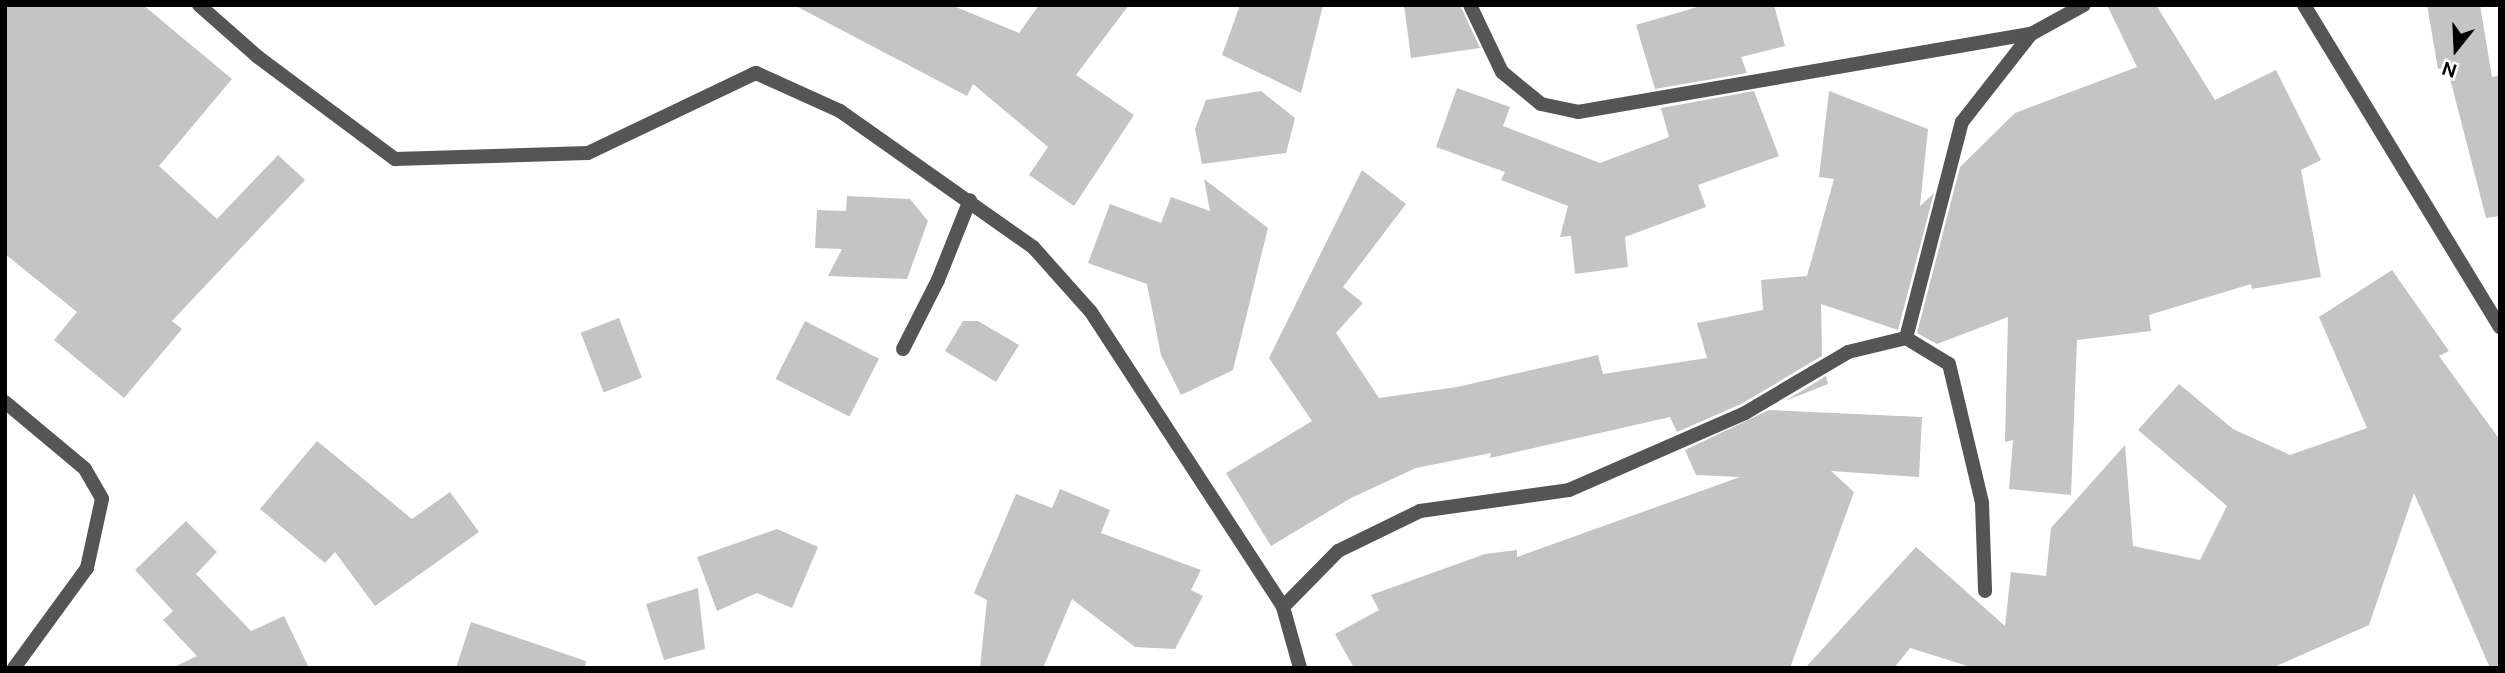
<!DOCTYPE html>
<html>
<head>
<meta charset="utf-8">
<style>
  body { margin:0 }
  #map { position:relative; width:2505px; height:673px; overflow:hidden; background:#fff; font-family:"DM Sans",sans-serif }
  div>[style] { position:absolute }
  .building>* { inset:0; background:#c4c4c4; transform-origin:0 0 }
  .street>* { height:14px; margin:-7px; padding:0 7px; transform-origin:7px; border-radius:7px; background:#555 }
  span { translate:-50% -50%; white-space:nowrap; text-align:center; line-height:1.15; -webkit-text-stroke:5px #fff; paint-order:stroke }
  .frame { position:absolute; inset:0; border:7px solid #000; pointer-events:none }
  .north { position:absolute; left:2421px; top:14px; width:70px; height:70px; -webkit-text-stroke:5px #fff; paint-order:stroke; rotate:198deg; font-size:19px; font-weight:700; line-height:28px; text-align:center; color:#000 }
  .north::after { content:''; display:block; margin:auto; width:24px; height:32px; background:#000; clip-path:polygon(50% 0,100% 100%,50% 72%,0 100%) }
</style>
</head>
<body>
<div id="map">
  <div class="building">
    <div style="clip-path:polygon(5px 5px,143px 5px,232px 79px,159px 166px,217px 219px,278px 155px,305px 180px,172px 321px,182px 329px,124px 398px,54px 340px,77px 312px,5px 254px)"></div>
    <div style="clip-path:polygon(794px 5px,951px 5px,1019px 33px,1039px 5px,1129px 5px,1076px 75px,1134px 115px,1074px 206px,1029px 175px,1048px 147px,973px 84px,967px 96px)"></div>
    <div style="clip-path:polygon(1240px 5px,1323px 5px,1301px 93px,1222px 55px)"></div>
    <div style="clip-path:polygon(1404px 5px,1460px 5px,1480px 48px,1411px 58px)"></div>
    <div style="clip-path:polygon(1704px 5px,1774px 5px,1785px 46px,1741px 57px,1747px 73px,1655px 89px,1636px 25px)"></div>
    <div style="clip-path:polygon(2107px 5px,2156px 5px,2215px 100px,2276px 70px,2321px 160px,2301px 170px,2321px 277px,2252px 289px,2251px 284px,2149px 315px,2151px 331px,2077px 340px,2071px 495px,2009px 489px,2013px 440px,2005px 442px,2008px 317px,1937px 344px,1917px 333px,1960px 167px,2015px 113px,2137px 67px)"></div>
    <div style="clip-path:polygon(2427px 5px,2480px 5px,2492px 77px,2500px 75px,2500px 216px,2486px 218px,2447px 67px,2438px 69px)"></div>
    <div style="clip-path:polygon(1457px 88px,1510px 107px,1503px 126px,1600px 163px,1669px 137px,1661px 108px,1754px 91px,1779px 156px,1698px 185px,1706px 207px,1625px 237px,1628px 267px,1575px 274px,1571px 236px,1560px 237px,1568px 206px,1501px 180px,1505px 172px,1436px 147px)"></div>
    <div style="clip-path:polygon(1261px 91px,1295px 118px,1286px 153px,1202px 164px,1195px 129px,1206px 100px)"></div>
    <div style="clip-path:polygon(1829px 91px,1928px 129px,1920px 206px,1934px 193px,1898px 330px,1821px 304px,1822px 356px,1741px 404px,1677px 432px,1670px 417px,1490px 458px,1491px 453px,1416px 468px,1351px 498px,1271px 546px,1226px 473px,1312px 421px,1269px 358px,1362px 170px,1406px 204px,1343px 287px,1363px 303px,1336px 333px,1379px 398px,1457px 387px,1598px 355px,1603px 374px,1707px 358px,1697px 323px,1763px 310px,1761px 280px,1807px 276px,1834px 179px,1819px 177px)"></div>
    <div style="clip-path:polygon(1204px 179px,1268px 228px,1233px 370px,1181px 395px,1161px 355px,1147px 284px,1088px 263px,1110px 204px,1161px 223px,1171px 197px,1210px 211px)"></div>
    <div style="clip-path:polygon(847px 196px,910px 199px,928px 221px,907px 279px,828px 276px,842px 249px,815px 248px,817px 210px,846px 211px)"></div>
    <div style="clip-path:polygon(2392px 270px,2449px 351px,2439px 356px,2500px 440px,2500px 668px,2490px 668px,2414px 493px,2369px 625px,2272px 668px,1974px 668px,1910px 648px,1894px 668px,1805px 668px,1916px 547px,2005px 626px,2011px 572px,2046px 576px,2051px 528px,2125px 445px,2133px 546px,2200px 560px,2227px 506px,2138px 430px,2179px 384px,2233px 429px,2290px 455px,2367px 428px,2319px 317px)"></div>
    <div style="left:619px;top:318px;width:64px;height:41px;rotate:69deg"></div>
    <div style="left:805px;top:321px;width:83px;height:65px;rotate:27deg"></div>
    <div style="clip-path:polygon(963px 321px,978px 321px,1019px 345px,996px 382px,945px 351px)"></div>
    <div style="clip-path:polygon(1826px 376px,1828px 384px,1785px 401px)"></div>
    <div style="clip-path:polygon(1769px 410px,1922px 417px,1919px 477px,1831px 471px,1854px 492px,1790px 668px,1354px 668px,1335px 634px,1379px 610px,1371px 595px,1485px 554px,1517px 550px,1517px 557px,1740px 477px,1696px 475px,1685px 450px)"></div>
    <div style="clip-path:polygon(317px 441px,412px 519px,450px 492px,479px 532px,375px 606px,335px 552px,325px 563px,260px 509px)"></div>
    <div style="clip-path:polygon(1060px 489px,1110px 510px,1101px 533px,1201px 570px,1191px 590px,1203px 596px,1175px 649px,1135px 647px,1072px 599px,1043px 668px,980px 668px,987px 600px,974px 593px,1016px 494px,1052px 508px)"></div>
    <div style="clip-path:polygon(186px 521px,217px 552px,196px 574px,251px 631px,284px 616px,309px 668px,172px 668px,197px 656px,163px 620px,173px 611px,135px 570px)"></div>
    <div style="clip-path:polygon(777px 529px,818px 547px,792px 608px,757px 593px,717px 611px,697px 557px)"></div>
    <div style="clip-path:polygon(698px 588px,705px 649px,664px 660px,646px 604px)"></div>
    <div style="clip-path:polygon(471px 622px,586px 661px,585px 668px,456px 668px)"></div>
  </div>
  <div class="street">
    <div style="left:199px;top:5px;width:79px;rotate:41.4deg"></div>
    <div style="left:258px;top:57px;width:171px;rotate:36.7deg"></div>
    <div style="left:395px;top:159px;width:193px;rotate:-1.8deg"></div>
    <div style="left:588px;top:153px;width:186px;rotate:-25.5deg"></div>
    <div style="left:756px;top:73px;width:92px;rotate:24.3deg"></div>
    <div style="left:840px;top:111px;width:236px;rotate:35.2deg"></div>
    <div style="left:1033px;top:247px;width:87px;rotate:48.3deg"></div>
    <div style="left:1091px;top:312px;width:352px;rotate:56.9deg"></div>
    <div style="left:1283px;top:607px;width:63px;rotate:74.4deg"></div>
    <div style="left:1470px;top:5px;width:74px;rotate:64.5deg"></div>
    <div style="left:1502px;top:72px;width:50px;rotate:39.4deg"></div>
    <div style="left:1541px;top:104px;width:38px;rotate:12deg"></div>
    <div style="left:1578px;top:112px;width:460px;rotate:-9.8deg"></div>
    <div style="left:2304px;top:5px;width:377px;rotate:58.7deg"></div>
    <div style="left:1906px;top:338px;width:50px;rotate:31.2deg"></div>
    <div style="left:1949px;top:364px;width:143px;rotate:76.6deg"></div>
    <div style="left:1982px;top:503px;width:88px;rotate:88deg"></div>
    <div style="left:903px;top:349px;width:77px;rotate:-63.1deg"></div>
    <div style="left:938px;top:280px;width:86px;rotate:-68.2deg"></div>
    <div style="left:5px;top:402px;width:104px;rotate:39.9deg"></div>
    <div style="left:85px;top:469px;width:34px;rotate:60deg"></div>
    <div style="left:102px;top:499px;width:71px;rotate:102.3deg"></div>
    <div style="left:87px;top:568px;width:124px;rotate:126.1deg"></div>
    <div style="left:1283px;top:607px;width:78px;rotate:-45.5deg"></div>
    <div style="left:1338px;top:551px;width:91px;rotate:-26deg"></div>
    <div style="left:1420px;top:511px;width:150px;rotate:-8deg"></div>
    <div style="left:1569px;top:490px;width:192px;rotate:-23.6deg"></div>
    <div style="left:1745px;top:413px;width:120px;rotate:-30.6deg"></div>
    <div style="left:1848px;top:352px;width:60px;rotate:-13.6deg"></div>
    <div style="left:1906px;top:338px;width:223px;rotate:-75.5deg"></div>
    <div style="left:1962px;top:122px;width:112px;rotate:-51.9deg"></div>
    <div style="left:2031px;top:34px;width:60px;rotate:-28.7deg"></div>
  </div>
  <div class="frame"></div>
  <div class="north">N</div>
</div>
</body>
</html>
